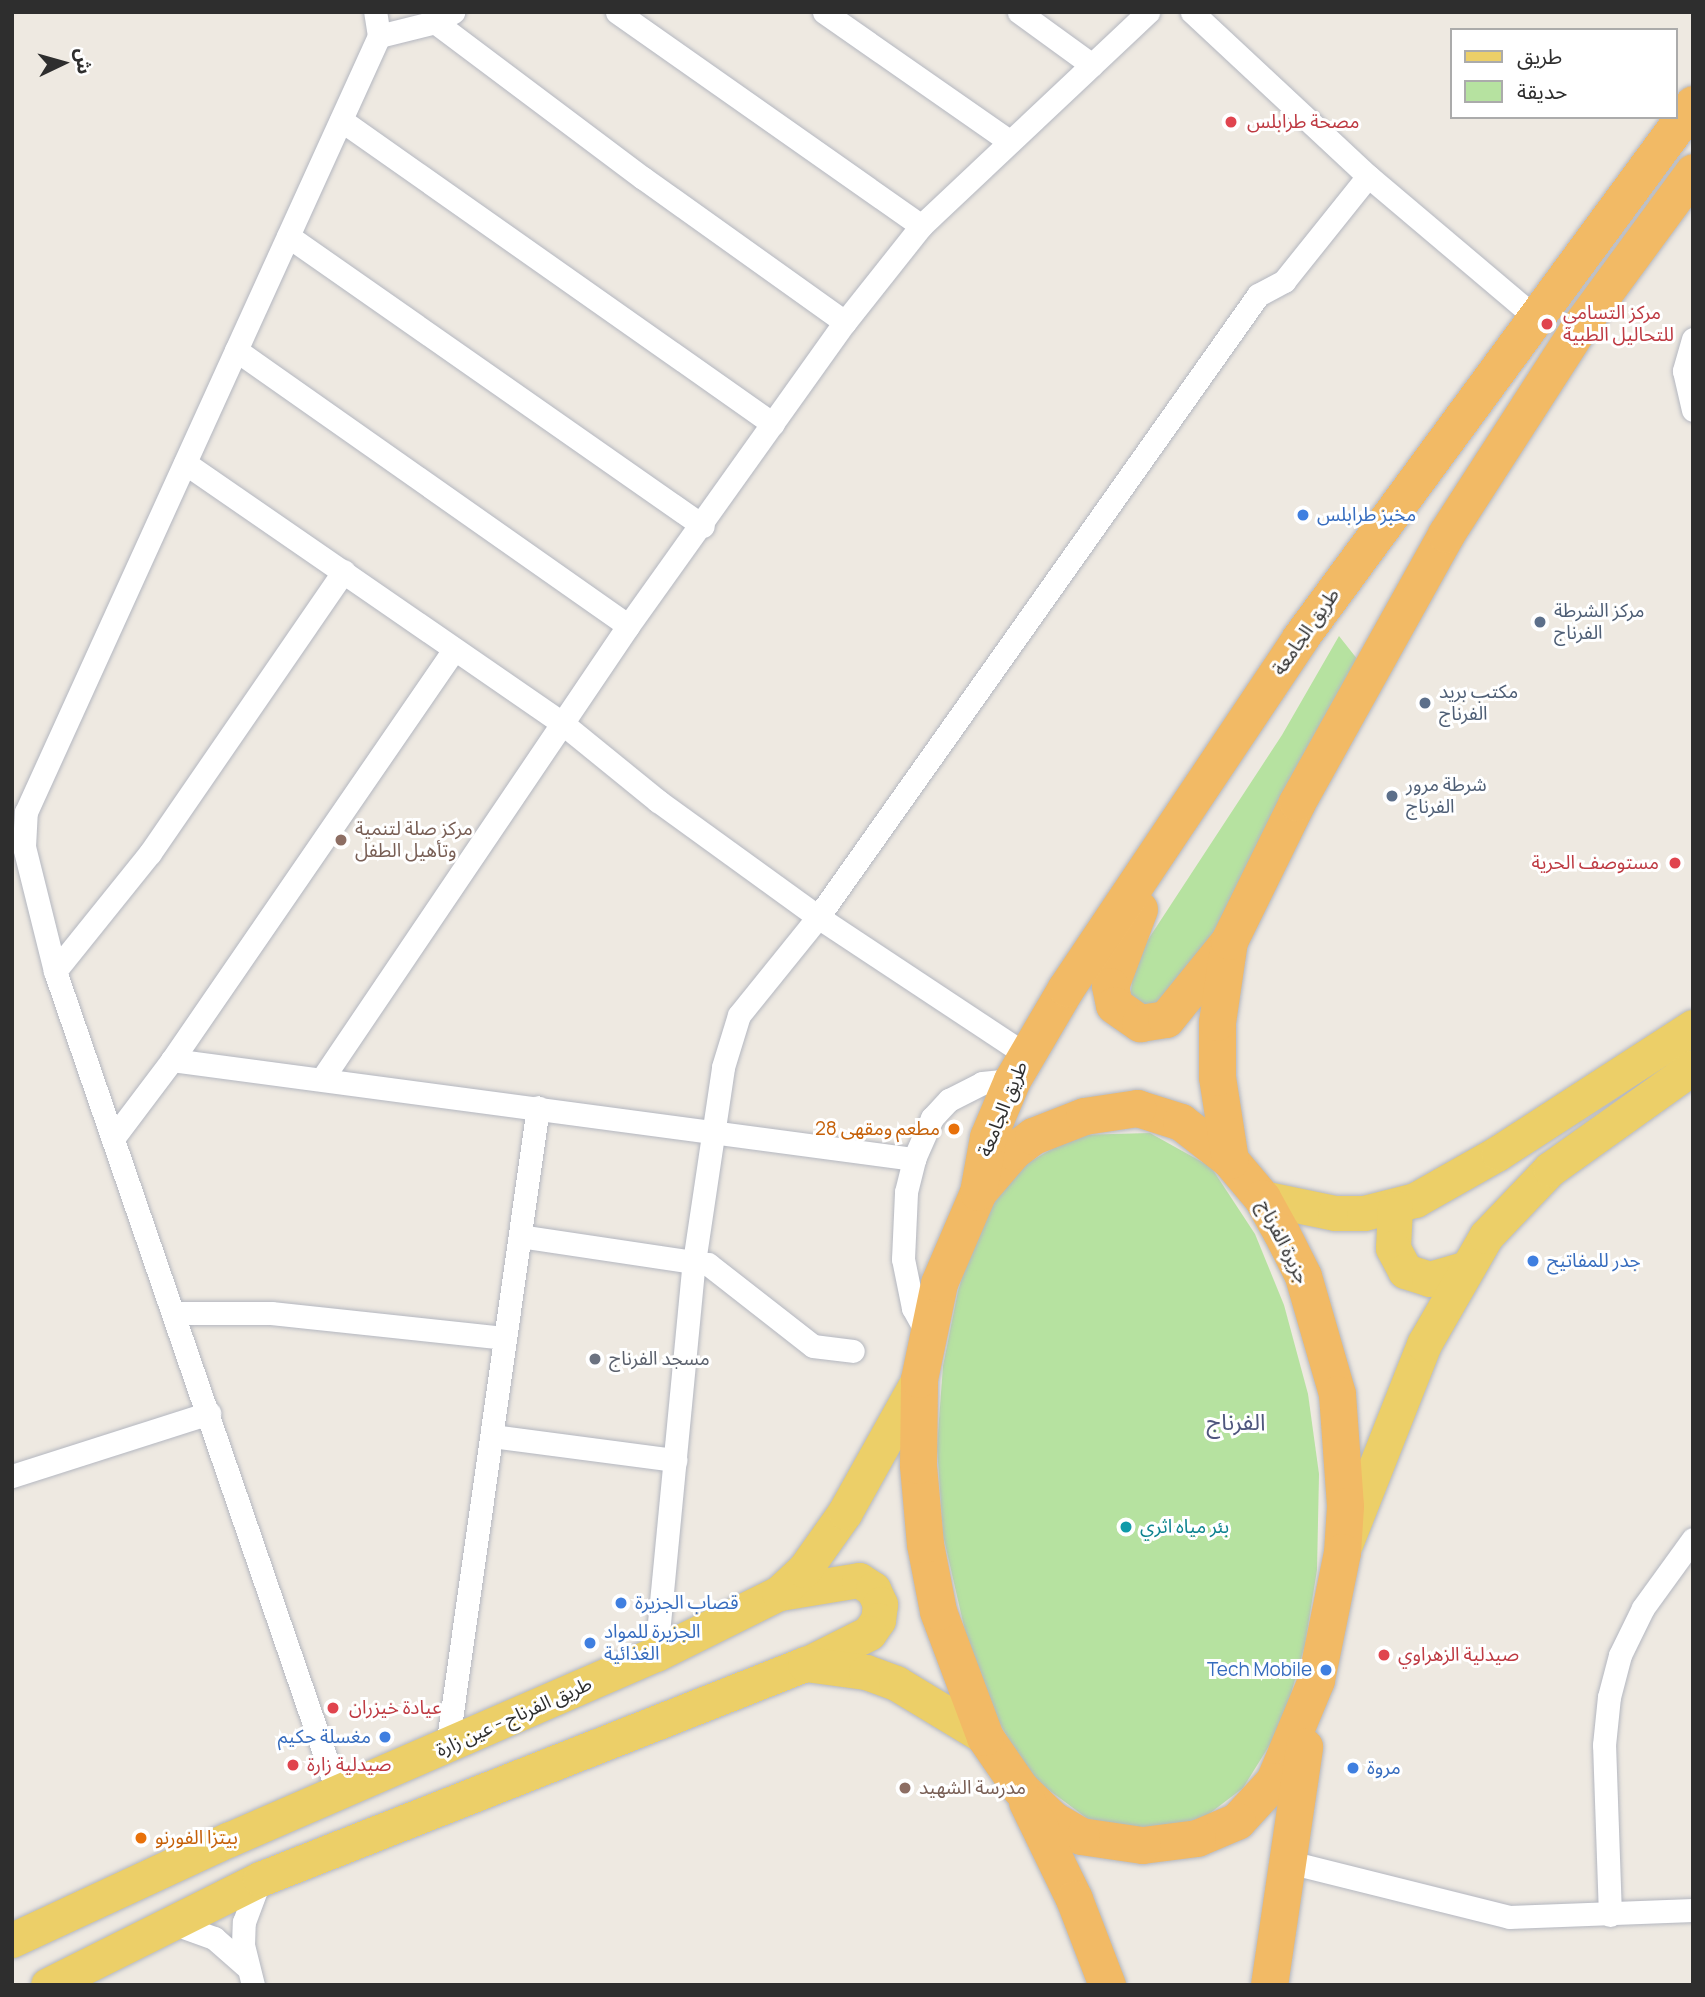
<!DOCTYPE html>
<html>
<head>
<meta charset="utf-8">
<style>
  body { margin:0 }
  #map { position:relative; width:1705px; height:1997px; overflow:hidden; background:#eee9e1; font-family:Manrope,"Noto Sans Arabic",sans-serif }
  div>[style] { position:absolute }
  .green>* { inset:0; background:#b6e2a0 }
  .roads { filter:drop-shadow(0 0 2px #b4b7c0) drop-shadow(0 0 2px #b4b7c0) }
  .minor>* { height:23px; margin:-11.5px; padding:0 11.5px; transform-origin:11.5px; border-radius:11.5px; background:#fff }
  .primary>* { height:35px; margin:-17.5px; padding:0 17.5px; transform-origin:17.5px; border-radius:17.5px; background:#eccf68 }
  .trunk>* { height:37px; margin:-18.5px; padding:0 18.5px; transform-origin:18.5px; border-radius:18.5px; background:#f2ba65 }
  .dots>* { width:19px; height:19px; translate:-50% -50%; box-sizing:border-box; border:4px solid #fff; border-radius:50% }
  span { translate:-50% -50%; white-space:nowrap; text-align:center; line-height:1.15; -webkit-text-stroke:6px #fff; paint-order:stroke }
  .health-label { font-size:19px; color:#be3a42 }
  .left { translate:0 -50%; text-align:left }
  .right { translate:-100% -50%; text-align:right }
  .shop-label { font-size:19px; color:#366cbe }
  .service-label { font-size:19px; color:#4e5e75 }
  .street-label { font-size:19px; color:#2e2e2e }
  .education-label { font-size:19px; color:#785e54 }
  .food-label { font-size:19px; color:#c56008 }
  .worship-label { font-size:19px; color:#5b616d }
  .culture-label { font-size:19px; color:#0d838f }
  .quarter-label { font-size:23px; color:#4f577e }
  .frame { position:absolute; inset:0; border:14px solid #2e2e2e; pointer-events:none }
  .legend { position:absolute; left:1450px; top:28px; width:228px; height:91px; box-sizing:border-box; background:#fff; border:2px solid #ababab; margin:0; padding:9px 12px; list-style:none; font-size:21px; color:#2e2e2e }
  .legend li { display:flex; align-items:center; gap:14px; height:35px }
  .legend b { width:35px; border:2px solid #ababab }
  .north { position:absolute; left:28px; top:28px; width:70px; height:70px; -webkit-text-stroke:5px #fff; paint-order:stroke; rotate:85deg; font-size:19px; font-weight:700; line-height:28px; text-align:center; color:#2e2e2e }
  .north::after { content:''; display:block; margin:auto; width:24px; height:32px; background:#2e2e2e; clip-path:polygon(50% 0,100% 100%,50% 72%,0 100%) }
</style>
</head>
<body>
<div id="map">
  <div class="green">
    <div style="clip-path:polygon(1339px 636px,1358px 660px,1263px 850px,1172px 1005px,1129px 1010px,1134px 961px,1282px 735px)"></div>
    <div style="clip-path:polygon(1150px 1133px,1211px 1167px,1255px 1234px,1284px 1305px,1308px 1394px,1319px 1474px,1317px 1570px,1305px 1645px,1282px 1725px,1243px 1788px,1201px 1820px,1148px 1830px,1088px 1819px,1030px 1776px,994px 1714px,965px 1631px,943px 1535px,937px 1447px,943px 1366px,958px 1291px,977px 1228px,1012px 1172px,1076px 1135px)"></div>
  </div>
  <div class="roads">
    <div class="minor">
      <div style="left:617px;top:12px;width:372px;rotate:35.1deg"></div>
      <div style="left:824px;top:12px;width:226px;rotate:34.9deg"></div>
      <div style="left:1019px;top:12px;width:90px;rotate:36deg"></div>
      <div style="left:1192px;top:12px;width:241px;rotate:43deg"></div>
      <div style="left:1368px;top:176px;width:221px;rotate:40.2deg"></div>
      <div style="left:435px;top:22px;width:260px;rotate:36.9deg"></div>
      <div style="left:643px;top:178px;width:248px;rotate:35.5deg"></div>
      <div style="left:379px;top:36px;width:58px;rotate:-14deg"></div>
      <div style="left:435px;top:22px;width:21px;rotate:-29deg"></div>
      <div style="left:341px;top:120px;width:528px;rotate:35.13deg"></div>
      <div style="left:288px;top:236px;width:506px;rotate:34.95deg"></div>
      <div style="left:1693px;top:339px;width:33px;rotate:106deg"></div>
      <div style="left:1684px;top:371px;width:40px;rotate:77deg"></div>
      <div style="left:236px;top:350px;width:479px;rotate:35.1deg"></div>
      <div style="left:185px;top:463px;width:458px;rotate:34.6deg"></div>
      <div style="left:562px;top:723px;width:124px;rotate:39.1deg"></div>
      <div style="left:658px;top:801px;width:198px;rotate:35.9deg"></div>
      <div style="left:818px;top:917px;width:248px;rotate:33.5deg"></div>
      <div style="left:55px;top:971px;width:151px;rotate:-51.2deg"></div>
      <div style="left:150px;top:853px;width:342px;rotate:-55.5deg"></div>
      <div style="left:172px;top:1060px;width:749px;rotate:7.6deg"></div>
      <div style="left:322px;top:1079px;width:547px;rotate:-55.96deg"></div>
      <div style="left:628px;top:626px;width:374px;rotate:-54.5deg"></div>
      <div style="left:845px;top:322px;width:122px;rotate:-51.6deg"></div>
      <div style="left:921px;top:226px;width:312px;rotate:-43.3deg"></div>
      <div style="left:114px;top:1137px;width:96px;rotate:-53deg"></div>
      <div style="left:172px;top:1060px;width:498px;rotate:-55.5deg"></div>
      <div style="left:520px;top:1236px;width:190px;rotate:8.5deg"></div>
      <div style="left:708px;top:1264px;width:133px;rotate:38deg"></div>
      <div style="left:813px;top:1346px;width:40px;rotate:7.1deg"></div>
      <div style="left:176px;top:1313px;width:95px"></div>
      <div style="left:271px;top:1313px;width:234px;rotate:6.1deg"></div>
      <div style="left:928px;top:1335px;width:31px;rotate:-119deg"></div>
      <div style="left:913px;top:1308px;width:50px;rotate:-101.5deg"></div>
      <div style="left:903px;top:1259px;width:67px;rotate:-87.4deg"></div>
      <div style="left:906px;top:1192px;width:34px;rotate:-76deg"></div>
      <div style="left:914px;top:1159px;width:45px;rotate:-66.3deg"></div>
      <div style="left:932px;top:1118px;width:25px;rotate:-47deg"></div>
      <div style="left:949px;top:1100px;width:37px;rotate:-27deg"></div>
      <div style="left:982px;top:1083px;width:30px;rotate:-6deg"></div>
      <div style="left:492px;top:1436px;width:185px;rotate:7.5deg"></div>
      <div style="left:12px;top:1476px;width:207px;rotate:-17.7deg"></div>
      <div style="left:656px;top:1654px;width:394px;rotate:-84.5deg"></div>
      <div style="left:694px;top:1262px;width:197px;rotate:-81.5deg"></div>
      <div style="left:723px;top:1067px;width:54px;rotate:-72.9deg"></div>
      <div style="left:739px;top:1015px;width:126px;rotate:-51.1deg"></div>
      <div style="left:818px;top:917px;width:762px;rotate:-54.72deg"></div>
      <div style="left:1258px;top:295px;width:30px;rotate:-28deg"></div>
      <div style="left:1284px;top:281px;width:134px;rotate:-51.3deg"></div>
      <div style="left:447px;top:1747px;width:646px;rotate:-81.91deg"></div>
      <div style="left:337px;top:1791px;width:867px;rotate:-108.98deg"></div>
      <div style="left:55px;top:971px;width:128px;rotate:-104deg"></div>
      <div style="left:24px;top:847px;width:35px;rotate:-87deg"></div>
      <div style="left:26px;top:812px;width:853px;rotate:-65.54deg"></div>
      <div style="left:379px;top:36px;width:24px;rotate:-99deg"></div>
      <div style="left:1285px;top:1861px;width:231px;rotate:14deg"></div>
      <div style="left:1509px;top:1917px;width:184px;rotate:-2.2deg"></div>
      <div style="left:1610px;top:1915px;width:170px;rotate:-92deg"></div>
      <div style="left:1604px;top:1745px;width:48px;rotate:-84.1deg"></div>
      <div style="left:1609px;top:1697px;width:43px;rotate:-75.3deg"></div>
      <div style="left:1620px;top:1655px;width:52px;rotate:-63.9deg"></div>
      <div style="left:1643px;top:1608px;width:85px;rotate:-54.1deg"></div>
      <div style="left:172px;top:1923px;width:45px;rotate:19.7deg"></div>
      <div style="left:214px;top:1938px;width:44px;rotate:41.3deg"></div>
      <div style="left:253px;top:1985px;width:41px;rotate:-104deg"></div>
      <div style="left:243px;top:1945px;width:23px;rotate:-88deg"></div>
      <div style="left:244px;top:1922px;width:46px;rotate:-69.6deg"></div>
    </div>
    <div class="primary">
      <div style="left:1262px;top:1198px;width:75px;rotate:11.6deg"></div>
      <div style="left:1335px;top:1213px;width:29px"></div>
      <div style="left:1364px;top:1213px;width:53px;rotate:-14.3deg"></div>
      <div style="left:1415px;top:1200px;width:95px;rotate:-29.5deg"></div>
      <div style="left:1498px;top:1153px;width:232px;rotate:-32.9deg"></div>
      <div style="left:1395px;top:1208px;width:40px;rotate:92.9deg"></div>
      <div style="left:1393px;top:1248px;width:26px;rotate:62deg"></div>
      <div style="left:1405px;top:1271px;width:25px;rotate:18deg"></div>
      <div style="left:1429px;top:1279px;width:36px;rotate:-16deg"></div>
      <div style="left:1346px;top:1542px;width:213px;rotate:-68.5deg"></div>
      <div style="left:1424px;top:1344px;width:125px;rotate:-60.1deg"></div>
      <div style="left:1486px;top:1236px;width:93px;rotate:-46.3deg"></div>
      <div style="left:1550px;top:1169px;width:176px;rotate:-35.5deg"></div>
      <div style="left:780px;top:1593px;width:80px;rotate:-9.3deg"></div>
      <div style="left:859px;top:1580px;width:17px;rotate:33deg"></div>
      <div style="left:873px;top:1589px;width:17px;rotate:65deg"></div>
      <div style="left:880px;top:1604px;width:16px;rotate:97deg"></div>
      <div style="left:878px;top:1620px;width:16px;rotate:125deg"></div>
      <div style="left:869px;top:1633px;width:67px;rotate:153.4deg"></div>
      <div style="left:12px;top:1940px;width:240px;rotate:-24.9deg"></div>
      <div style="left:230px;top:1839px;width:464px;rotate:-23.5deg"></div>
      <div style="left:656px;top:1654px;width:137px;rotate:-26.4deg"></div>
      <div style="left:779px;top:1593px;width:34px;rotate:-43deg"></div>
      <div style="left:804px;top:1570px;width:71px;rotate:-54.7deg"></div>
      <div style="left:845px;top:1512px;width:152px;rotate:-60.9deg"></div>
      <div style="left:48px;top:1985px;width:237px;rotate:-26.6deg"></div>
      <div style="left:260px;top:1879px;width:586px;rotate:-21.53deg"></div>
      <div style="left:805px;top:1664px;width:62px;rotate:7.5deg"></div>
      <div style="left:866px;top:1672px;width:32px;rotate:20deg"></div>
      <div style="left:896px;top:1683px;width:104px;rotate:31.2deg"></div>
    </div>
    <div class="trunk">
      <div style="left:1139px;top:909px;width:82px;rotate:110.6deg"></div>
      <div style="left:1110px;top:986px;width:19px;rotate:78deg"></div>
      <div style="left:1114px;top:1005px;width:32px;rotate:35deg"></div>
      <div style="left:1140px;top:1023px;width:26px;rotate:-9deg"></div>
      <div style="left:1166px;top:1019px;width:95px;rotate:-51deg"></div>
      <div style="left:1137px;top:1108px;width:46px;rotate:17.7deg"></div>
      <div style="left:1181px;top:1122px;width:62px;rotate:37.8deg"></div>
      <div style="left:1230px;top:1160px;width:50px;rotate:49.9deg"></div>
      <div style="left:1262px;top:1198px;width:39px;rotate:61deg"></div>
      <div style="left:1281px;top:1232px;width:49px;rotate:63.4deg"></div>
      <div style="left:1303px;top:1276px;width:123px;rotate:73.9deg"></div>
      <div style="left:1337px;top:1394px;width:112px;rotate:85.9deg"></div>
      <div style="left:1345px;top:1506px;width:46px;rotate:93.7deg"></div>
      <div style="left:1342px;top:1552px;width:131px;rotate:101.5deg"></div>
      <div style="left:1316px;top:1680px;width:109px;rotate:112.6deg"></div>
      <div style="left:1274px;top:1781px;width:54px;rotate:132.8deg"></div>
      <div style="left:1237px;top:1821px;width:43px;rotate:157deg"></div>
      <div style="left:1197px;top:1838px;width:55px;rotate:172.7deg"></div>
      <div style="left:1142px;top:1845px;width:62px;rotate:-171.6deg"></div>
      <div style="left:1081px;top:1836px;width:34px;rotate:-150deg"></div>
      <div style="left:1052px;top:1819px;width:45px;rotate:-135.9deg"></div>
      <div style="left:1020px;top:1788px;width:62px;rotate:-124.5deg"></div>
      <div style="left:985px;top:1737px;width:134px;rotate:-110.5deg"></div>
      <div style="left:938px;top:1611px;width:68px;rotate:-101deg"></div>
      <div style="left:925px;top:1544px;width:79px;rotate:-95.1deg"></div>
      <div style="left:918px;top:1465px;width:86px;rotate:-89.3deg"></div>
      <div style="left:919px;top:1379px;width:98px;rotate:-78.2deg"></div>
      <div style="left:939px;top:1283px;width:99px;rotate:-66.8deg"></div>
      <div style="left:978px;top:1192px;width:54px;rotate:-49.5deg"></div>
      <div style="left:1013px;top:1151px;width:25px;rotate:-37deg"></div>
      <div style="left:1033px;top:1136px;width:55px;rotate:-21.4deg"></div>
      <div style="left:1084px;top:1116px;width:54px;rotate:-8.6deg"></div>
      <div style="left:1230px;top:1160px;width:84px;rotate:-98.9deg"></div>
      <div style="left:1217px;top:1077px;width:55px;rotate:-90deg"></div>
      <div style="left:1217px;top:1022px;width:82px;rotate:-81.6deg"></div>
      <div style="left:1229px;top:941px;width:155px;rotate:-63.9deg"></div>
      <div style="left:1297px;top:802px;width:307px;rotate:-60.9deg"></div>
      <div style="left:1446px;top:534px;width:247px;rotate:-57.2deg"></div>
      <div style="left:1580px;top:326px;width:191px;rotate:-53.7deg"></div>
      <div style="left:978px;top:1192px;width:56px;rotate:-79.7deg"></div>
      <div style="left:988px;top:1137px;width:62px;rotate:-67.2deg"></div>
      <div style="left:1012px;top:1080px;width:107px;rotate:-59.6deg"></div>
      <div style="left:1066px;top:988px;width:421px;rotate:-56.2deg"></div>
      <div style="left:1300px;top:638px;width:663px;rotate:-53.65deg"></div>
      <div style="left:1027px;top:1802px;width:108px;rotate:64.1deg"></div>
      <div style="left:1074px;top:1899px;width:92px;rotate:69deg"></div>
      <div style="left:1269px;top:1985px;width:241px;rotate:-81.6deg"></div>
    </div>
  </div>
  <div class="dots">
    <div style="left:1231px;top:122px;background:#e0444e"></div>
    <div style="left:1547px;top:324px;background:#e0444e"></div>
    <div style="left:1303px;top:515px;background:#3f7fe0"></div>
    <div style="left:1540px;top:622px;background:#5c6f8a"></div>
    <div style="left:1425px;top:703px;background:#5c6f8a"></div>
    <div style="left:1392px;top:796px;background:#5c6f8a"></div>
    <div style="left:341px;top:840px;background:#8d6e63"></div>
    <div style="left:1675px;top:863px;background:#e0444e"></div>
    <div style="left:954px;top:1129px;background:#e8710a"></div>
    <div style="left:1533px;top:1261px;background:#3f7fe0"></div>
    <div style="left:595px;top:1359px;background:#6b7280"></div>
    <div style="left:1126px;top:1527px;background:#0f9aa8"></div>
    <div style="left:621px;top:1603px;background:#3f7fe0"></div>
    <div style="left:590px;top:1643px;background:#3f7fe0"></div>
    <div style="left:1384px;top:1655px;background:#e0444e"></div>
    <div style="left:1326px;top:1670px;background:#3f7fe0"></div>
    <div style="left:333px;top:1708px;background:#e0444e"></div>
    <div style="left:385px;top:1737px;background:#3f7fe0"></div>
    <div style="left:293px;top:1765px;background:#e0444e"></div>
    <div style="left:1353px;top:1768px;background:#3f7fe0"></div>
    <div style="left:905px;top:1788px;background:#8d6e63"></div>
    <div style="left:141px;top:1838px;background:#e8710a"></div>
  </div>
  <div class="health-label">
    <span class="left" style="left:1247px;top:122px">مصحة طرابلس</span>
    <span class="left" style="left:1563px;top:324px">مركز التسامي<br>للتحاليل الطبية</span>
    <span class="right" style="left:1659px;top:863px">مستوصف الحرية</span>
    <span class="left" style="left:1398px;top:1655px">صيدلية الزهراوي</span>
    <span class="left" style="left:349px;top:1708px">عيادة خيزران</span>
    <span class="left" style="left:307px;top:1765px">صيدلية زارة</span>
  </div>
  <div class="shop-label">
    <span class="left" style="left:1317px;top:515px">مخبز طرابلس</span>
    <span class="left" style="left:1547px;top:1261px">جدر للمفاتيح</span>
    <span class="left" style="left:635px;top:1603px">قصاب الجزيرة</span>
    <span class="left" style="left:604px;top:1643px">الجزيرة للمواد<br>الغذائية</span>
    <span class="right" style="left:1312px;top:1670px">Tech Mobile</span>
    <span class="right" style="left:371px;top:1737px">مغسلة حكيم</span>
    <span class="left" style="left:1367px;top:1768px">مروة</span>
  </div>
  <div class="service-label">
    <span class="left" style="left:1554px;top:622px">مركز الشرطة<br>الفرناج</span>
    <span class="left" style="left:1439px;top:703px">مكتب بريد<br>الفرناج</span>
    <span class="left" style="left:1406px;top:796px">شرطة مرور<br>الفرناج</span>
  </div>
  <div class="street-label">
    <span style="left:1306px;top:632px;rotate:-55deg">طريق الجامعة</span>
    <span style="left:1003px;top:1109px;rotate:-68deg">طريق الجامعة</span>
    <span style="left:1283px;top:1242px;rotate:63deg">جزيرة الفرناج</span>
    <span style="left:514px;top:1717px;rotate:-24deg">طريق الفرناج - عين زارة</span>
  </div>
  <div class="education-label">
    <span class="left" style="left:355px;top:840px">مركز صلة لتنمية<br>وتأهيل الطفل</span>
    <span class="left" style="left:919px;top:1788px">مدرسة الشهيد</span>
  </div>
  <div class="food-label">
    <span class="right" style="left:940px;top:1129px">مطعم ومقهى 28</span>
    <span class="left" style="left:155px;top:1838px">بيتزا الفورنو</span>
  </div>
  <div class="worship-label">
    <span class="left" style="left:609px;top:1359px">مسجد الفرناج</span>
  </div>
  <div class="culture-label">
    <span class="left" style="left:1140px;top:1527px">بئر مياه اثري</span>
  </div>
  <div class="quarter-label">
    <span style="left:1236px;top:1421px">الفرناج</span>
  </div>
  <div class="frame"></div>
  <ul class="legend">
  <li><b style="height:9px;background:#eccf68"></b>طريق</li>
  <li><b style="height:19px;background:#b6e2a0"></b>حديقة</li>
  </ul>
  <div class="north">ش</div>
</div>
</body>
</html>
